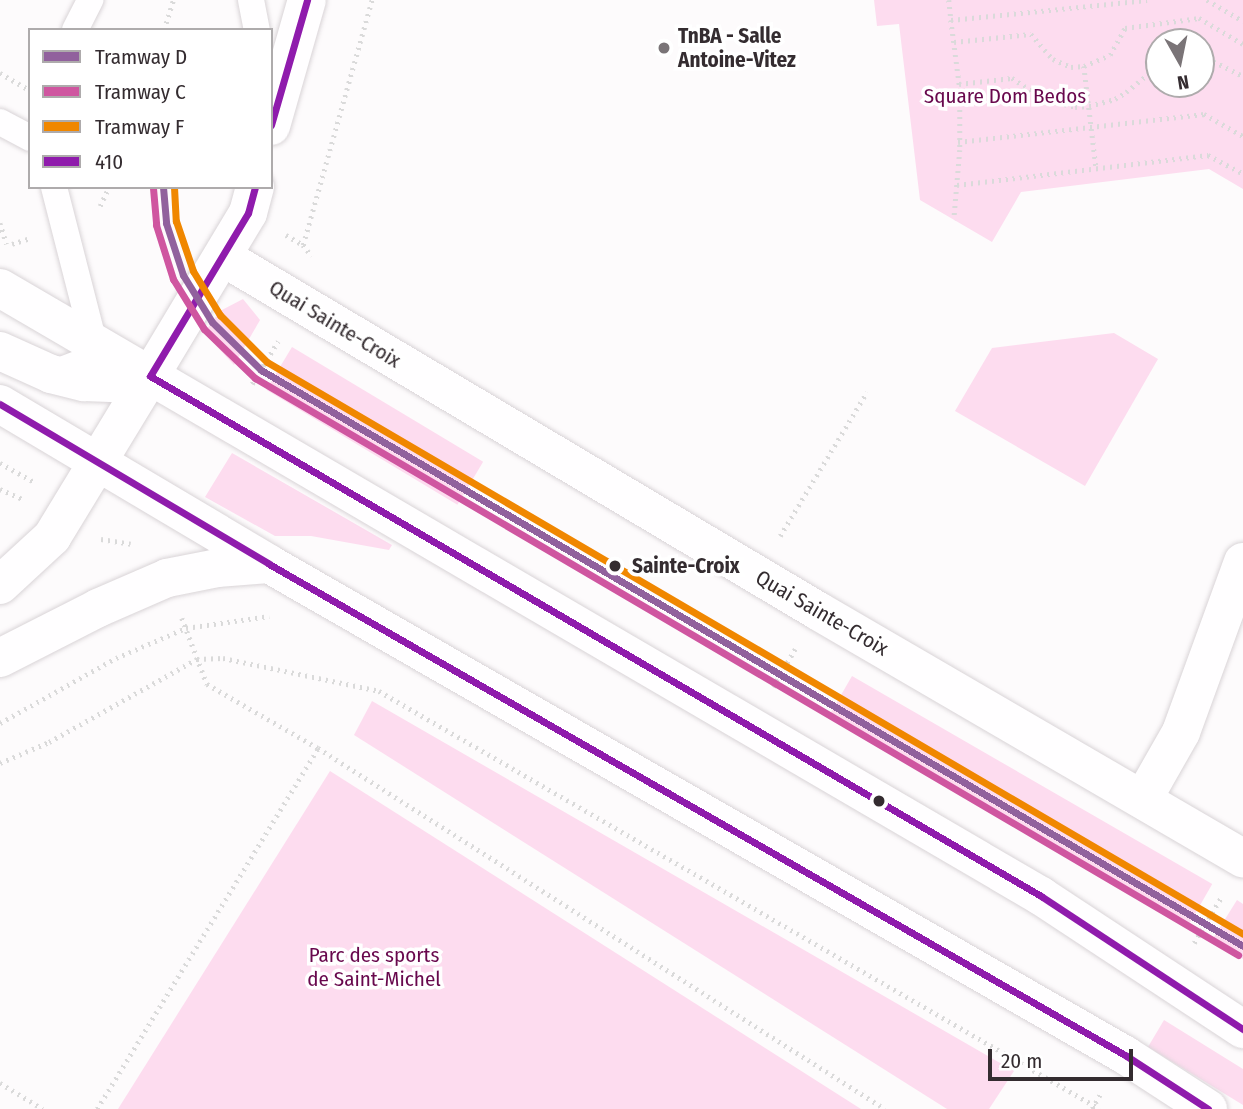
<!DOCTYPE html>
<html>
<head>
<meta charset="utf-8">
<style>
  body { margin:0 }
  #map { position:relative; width:1243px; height:1109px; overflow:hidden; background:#fdfbfc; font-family:"Fira Sans Condensed",sans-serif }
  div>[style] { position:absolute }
  .green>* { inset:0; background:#fddcef; transform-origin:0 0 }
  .path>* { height:4.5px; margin-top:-2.25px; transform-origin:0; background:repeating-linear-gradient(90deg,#dadada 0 2px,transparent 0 7px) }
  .roads { filter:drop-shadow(0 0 2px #d9d4d7) drop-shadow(0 0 2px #d9d4d7) }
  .service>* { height:26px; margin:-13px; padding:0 13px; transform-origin:13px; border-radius:13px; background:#fffeff }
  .minor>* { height:38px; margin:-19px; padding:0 19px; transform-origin:19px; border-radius:19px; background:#fffeff }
  .tertiary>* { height:38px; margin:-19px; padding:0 19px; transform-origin:19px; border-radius:19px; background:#fffeff }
  .secondary>* { height:38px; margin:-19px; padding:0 19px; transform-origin:19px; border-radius:19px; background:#fffeff }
  .bus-1>* { height:7px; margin:-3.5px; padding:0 3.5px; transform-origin:3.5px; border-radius:3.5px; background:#8f1bac }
  .tram-1>* { height:7px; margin:-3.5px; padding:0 3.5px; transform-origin:3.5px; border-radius:3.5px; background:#91619d }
  .tram-2>* { height:7px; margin:-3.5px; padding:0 3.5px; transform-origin:3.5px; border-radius:3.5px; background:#cf56a0 }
  .tram-3>* { height:7px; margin:-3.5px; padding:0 3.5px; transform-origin:3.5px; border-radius:3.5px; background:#f08700 }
  .dots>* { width:19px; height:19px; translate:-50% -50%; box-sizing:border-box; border:4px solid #fff; border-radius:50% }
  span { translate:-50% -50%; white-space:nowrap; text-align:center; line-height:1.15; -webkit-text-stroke:7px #fff; paint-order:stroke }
  .poi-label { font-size:21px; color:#342c30; font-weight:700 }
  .left { translate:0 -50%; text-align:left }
  .park-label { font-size:21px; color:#68084d }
  .street-label { font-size:21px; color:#342c30 }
  .stop-label { font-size:21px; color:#342c30; font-weight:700 }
  .legend { position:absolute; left:28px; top:28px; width:245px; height:161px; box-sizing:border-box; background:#fff; border:2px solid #aeabac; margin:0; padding:9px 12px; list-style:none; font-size:21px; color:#342c30 }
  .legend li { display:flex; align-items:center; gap:14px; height:35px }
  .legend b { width:35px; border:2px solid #aeabac }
  .north { position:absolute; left:1145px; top:28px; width:70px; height:70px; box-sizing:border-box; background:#fff; border:2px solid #aeabac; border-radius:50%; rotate:171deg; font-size:19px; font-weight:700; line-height:28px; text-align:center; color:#342c30 }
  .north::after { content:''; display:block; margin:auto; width:24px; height:32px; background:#7a7477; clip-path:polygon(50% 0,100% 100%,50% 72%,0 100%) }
  .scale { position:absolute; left:988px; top:1049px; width:145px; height:32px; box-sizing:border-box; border:4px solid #342c30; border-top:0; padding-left:9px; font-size:21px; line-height:24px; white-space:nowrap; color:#342c30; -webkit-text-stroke:5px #fff; paint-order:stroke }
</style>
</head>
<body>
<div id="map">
  <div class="green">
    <div style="clip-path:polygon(evenodd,874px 0,1243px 0,1243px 189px,1209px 169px,1021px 192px,992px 242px,920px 200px,899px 24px,877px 26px,874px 0,1159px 42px,1201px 42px,1201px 84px,1159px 84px,1159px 42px)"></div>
    <div style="clip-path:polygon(243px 299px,260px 320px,234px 365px,204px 333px,220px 311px)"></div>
    <div style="clip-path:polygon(1114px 333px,1158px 359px,1085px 486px,955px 411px,992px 348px)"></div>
    <div style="left:292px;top:347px;width:223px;height:50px;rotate:31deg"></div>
    <div style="clip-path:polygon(232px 453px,392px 545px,389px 550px,311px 536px,275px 536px,205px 497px)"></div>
    <div style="left:852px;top:676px;width:416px;height:45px;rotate:30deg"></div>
    <div style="clip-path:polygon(372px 701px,1014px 1071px,989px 1109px,947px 1109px,354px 735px)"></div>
    <div style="clip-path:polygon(330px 771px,861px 1109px,118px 1109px)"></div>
    <div style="clip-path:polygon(1237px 900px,1243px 904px,1243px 959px,1212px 940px)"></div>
    <div style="clip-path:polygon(1164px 1020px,1243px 1069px,1243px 1105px,1148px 1047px)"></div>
  </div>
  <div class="path">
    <div style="left:949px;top:0;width:20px;rotate:84deg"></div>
    <div style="left:951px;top:20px;width:197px;rotate:-5.8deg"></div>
    <div style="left:1207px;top:0;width:42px;rotate:30.3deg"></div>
    <div style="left:951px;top:20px;width:70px;rotate:82.6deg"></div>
    <div style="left:960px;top:89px;width:61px;rotate:90deg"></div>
    <div style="left:960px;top:150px;width:70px;rotate:94.9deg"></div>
    <div style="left:164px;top:30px;width:31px;rotate:-73deg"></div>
    <div style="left:954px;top:42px;width:77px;rotate:-5.9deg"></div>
    <div style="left:1031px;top:34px;width:33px;rotate:49deg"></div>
    <div style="left:1053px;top:59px;width:20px;rotate:24deg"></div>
    <div style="left:1071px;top:67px;width:13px;rotate:-4deg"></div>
    <div style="left:1084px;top:66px;width:28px;rotate:-23deg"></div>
    <div style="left:1110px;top:55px;width:31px;rotate:-61deg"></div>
    <div style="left:1125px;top:28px;width:75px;rotate:-7.7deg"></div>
    <div style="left:1199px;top:18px;width:51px;rotate:30.6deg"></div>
    <div style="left:1201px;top:55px;width:47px;rotate:26.6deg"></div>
    <div style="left:1084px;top:66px;width:102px;rotate:83.2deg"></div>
    <div style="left:0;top:73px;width:34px;rotate:30deg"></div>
    <div style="left:959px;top:84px;width:53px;rotate:-6.5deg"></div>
    <div style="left:1012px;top:78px;width:38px;rotate:33deg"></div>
    <div style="left:1044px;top:99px;width:32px;rotate:14deg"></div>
    <div style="left:1075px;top:107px;width:14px;rotate:-4deg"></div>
    <div style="left:1089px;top:106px;width:27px;rotate:-15deg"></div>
    <div style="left:1115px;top:99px;width:13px;rotate:-32deg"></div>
    <div style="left:1126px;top:92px;width:28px;rotate:-39deg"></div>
    <div style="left:1148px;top:74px;width:17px;rotate:-65deg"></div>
    <div style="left:1155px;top:59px;width:4px"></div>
    <div style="left:958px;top:142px;width:248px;rotate:-6.5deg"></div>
    <div style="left:1204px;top:114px;width:45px;rotate:29.4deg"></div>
    <div style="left:957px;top:185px;width:253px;rotate:-6.8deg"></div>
    <div style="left:1208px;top:155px;width:40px;rotate:28deg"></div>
    <div style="left:100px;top:206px;width:21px;rotate:-65deg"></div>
    <div style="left:0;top:223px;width:22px;rotate:72deg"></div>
    <div style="left:286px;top:235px;width:20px;rotate:30deg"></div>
    <div style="left:303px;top:245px;width:14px;rotate:51deg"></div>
    <div style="left:12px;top:244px;width:19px;rotate:-18deg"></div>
    <div style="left:303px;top:245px;width:255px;rotate:-74.3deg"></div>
    <div style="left:252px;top:384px;width:50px;rotate:-58.8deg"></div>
    <div style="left:0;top:463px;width:38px;rotate:29deg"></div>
    <div style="left:0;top:489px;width:24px;rotate:24deg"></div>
    <div style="left:780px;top:536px;width:168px;rotate:-58.9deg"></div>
    <div style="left:101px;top:539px;width:30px;rotate:9deg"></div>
    <div style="left:182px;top:618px;width:71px;rotate:69.3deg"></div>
    <div style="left:207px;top:684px;width:128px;rotate:30deg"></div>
    <div style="left:318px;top:748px;width:672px;rotate:32.48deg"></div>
    <div style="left:773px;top:687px;width:44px;rotate:-59.9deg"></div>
    <div style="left:0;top:723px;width:133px;rotate:-29.3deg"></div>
    <div style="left:116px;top:658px;width:76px;rotate:-23.2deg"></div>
    <div style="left:186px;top:628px;width:84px;rotate:-8.2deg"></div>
    <div style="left:0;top:763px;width:53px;rotate:-23.2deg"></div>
    <div style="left:49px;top:742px;width:170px;rotate:-29.3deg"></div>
    <div style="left:197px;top:659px;width:26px;rotate:-2deg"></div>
    <div style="left:223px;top:658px;width:159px;rotate:11.9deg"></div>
    <div style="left:379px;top:691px;width:833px;rotate:30.1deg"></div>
    <div style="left:1194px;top:943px;width:55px;rotate:-59.2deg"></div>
    <div style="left:0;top:1083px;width:50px;rotate:31.2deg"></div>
    <div style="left:97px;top:1109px;width:423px;rotate:-58.5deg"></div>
    <div style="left:1092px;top:1109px;width:18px;rotate:-61deg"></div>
  </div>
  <div class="roads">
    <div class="service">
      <div style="left:251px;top:0;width:31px;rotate:79deg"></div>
      <div style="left:75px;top:30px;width:34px;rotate:-63deg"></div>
      <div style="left:0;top:122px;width:34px;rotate:28deg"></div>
      <div style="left:51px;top:374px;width:33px;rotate:-21deg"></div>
      <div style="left:82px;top:362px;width:22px;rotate:-58deg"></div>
      <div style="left:94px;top:343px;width:161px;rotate:-104.4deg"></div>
    </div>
    <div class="minor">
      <div style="left:223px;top:257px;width:692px;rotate:30.75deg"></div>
      <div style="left:818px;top:611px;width:492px;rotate:30.2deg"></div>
      <div style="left:1143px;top:799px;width:77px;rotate:-60.4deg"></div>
      <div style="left:1181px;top:732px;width:181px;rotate:-70deg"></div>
    </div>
    <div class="tertiary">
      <div style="left:271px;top:126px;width:131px;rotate:-74.1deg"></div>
      <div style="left:0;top:351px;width:56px;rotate:24.3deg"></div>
      <div style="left:51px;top:374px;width:34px;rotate:14deg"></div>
      <div style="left:84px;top:382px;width:33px;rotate:2deg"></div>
      <div style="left:117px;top:383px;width:34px;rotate:-12deg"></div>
      <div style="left:150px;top:376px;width:190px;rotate:-59deg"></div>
      <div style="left:248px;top:213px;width:27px;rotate:-75deg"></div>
    </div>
    <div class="secondary">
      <div style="left:0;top:288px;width:1206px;rotate:30.29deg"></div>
      <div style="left:1041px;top:896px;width:242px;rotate:33.4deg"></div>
      <div style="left:0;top:404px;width:313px;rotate:30.7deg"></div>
      <div style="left:269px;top:564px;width:987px;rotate:29.84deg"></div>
      <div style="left:1125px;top:1055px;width:99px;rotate:33deg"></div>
      <div style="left:0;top:585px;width:71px;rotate:-42.7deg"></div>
      <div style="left:52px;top:537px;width:188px;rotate:-58.7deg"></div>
      <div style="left:0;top:658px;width:110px;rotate:-27deg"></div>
      <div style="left:98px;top:608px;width:75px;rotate:-23.5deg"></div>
      <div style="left:167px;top:578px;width:51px;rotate:-11.3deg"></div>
      <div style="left:217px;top:568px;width:52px;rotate:-4.4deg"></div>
    </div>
  </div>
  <div class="bus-1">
    <div style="left:271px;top:125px;width:130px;rotate:-73.9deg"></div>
    <div style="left:255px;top:187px;width:27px;rotate:105deg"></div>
    <div style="left:248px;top:213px;width:190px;rotate:121deg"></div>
    <div style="left:150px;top:376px;width:1032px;rotate:30.27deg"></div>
    <div style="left:1041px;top:896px;width:242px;rotate:33.4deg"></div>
    <div style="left:0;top:404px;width:313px;rotate:30.7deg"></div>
    <div style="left:269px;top:564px;width:987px;rotate:29.84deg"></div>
    <div style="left:1125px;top:1055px;width:99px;rotate:33deg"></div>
  </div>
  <div class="tram-1">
    <div style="left:163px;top:187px;width:36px;rotate:85deg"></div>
    <div style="left:166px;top:223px;width:55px;rotate:71.9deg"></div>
    <div style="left:183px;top:275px;width:55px;rotate:58.3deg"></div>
    <div style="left:212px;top:322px;width:69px;rotate:44.4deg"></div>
    <div style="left:261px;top:370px;width:1138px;rotate:30.39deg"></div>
  </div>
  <div class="tram-2">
    <div style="left:153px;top:188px;width:37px;rotate:85deg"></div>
    <div style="left:156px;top:225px;width:57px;rotate:72.5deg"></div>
    <div style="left:173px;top:279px;width:59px;rotate:58.2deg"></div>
    <div style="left:204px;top:329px;width:71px;rotate:43.9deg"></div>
    <div style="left:255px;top:378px;width:1140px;rotate:30.41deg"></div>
  </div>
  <div class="tram-3">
    <div style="left:174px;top:187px;width:34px;rotate:87deg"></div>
    <div style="left:176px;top:221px;width:53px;rotate:71.2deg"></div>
    <div style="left:193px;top:271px;width:52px;rotate:58.5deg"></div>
    <div style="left:220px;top:315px;width:66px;rotate:45deg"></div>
    <div style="left:267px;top:362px;width:1131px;rotate:30.37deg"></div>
  </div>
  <div class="dots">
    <div style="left:664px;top:48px;background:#7a7477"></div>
    <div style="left:615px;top:566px;background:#342c30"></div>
    <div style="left:879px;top:801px;background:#342c30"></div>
  </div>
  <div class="poi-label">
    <span class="left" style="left:678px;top:48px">TnBA - Salle<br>Antoine-Vitez</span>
  </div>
  <div class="park-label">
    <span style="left:1005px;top:96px">Square Dom Bedos</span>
    <span style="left:374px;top:967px">Parc des sports<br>de Saint-Michel</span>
  </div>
  <div class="street-label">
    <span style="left:335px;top:324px;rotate:31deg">Quai Sainte-Croix</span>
    <span style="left:822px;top:613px;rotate:30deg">Quai Sainte-Croix</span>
  </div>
  <div class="stop-label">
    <span class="left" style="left:632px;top:566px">Sainte-Croix</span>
  </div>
  <ul class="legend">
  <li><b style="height:9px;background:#91619d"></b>Tramway D</li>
  <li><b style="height:9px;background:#cf56a0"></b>Tramway C</li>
  <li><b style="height:9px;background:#f08700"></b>Tramway F</li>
  <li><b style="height:9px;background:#8f1bac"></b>410</li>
  </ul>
  <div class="north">N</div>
  <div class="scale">20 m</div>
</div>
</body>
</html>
